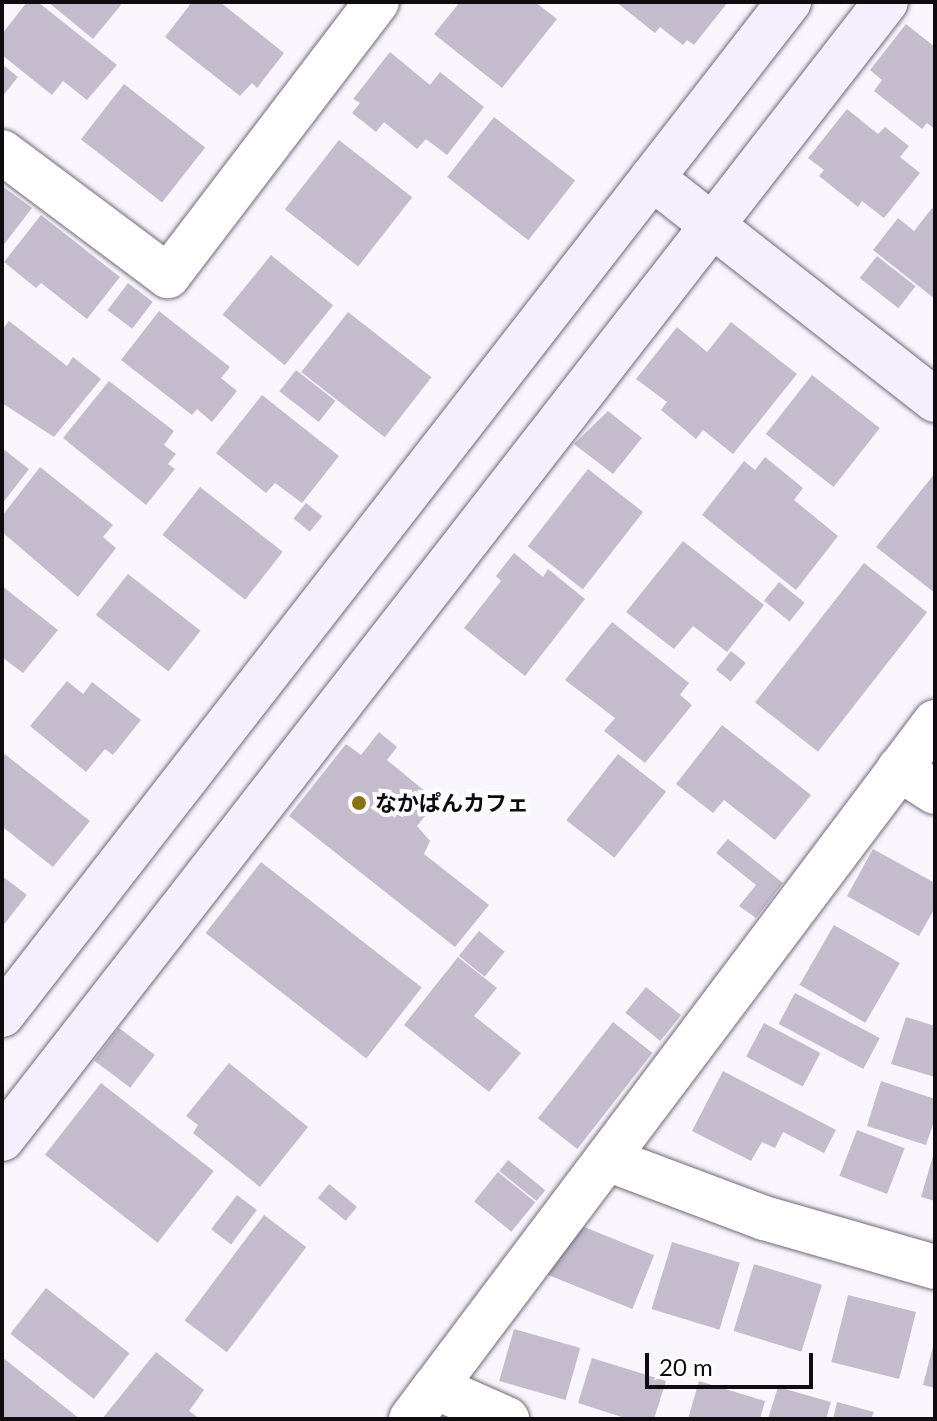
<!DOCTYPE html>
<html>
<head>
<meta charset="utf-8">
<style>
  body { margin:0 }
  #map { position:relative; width:937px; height:1421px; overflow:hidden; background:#f9f5fd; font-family:Lato,"Noto Sans JP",sans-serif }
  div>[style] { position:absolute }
  .building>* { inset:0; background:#c4bbcd; transform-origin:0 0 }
  .roads { filter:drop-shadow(0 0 2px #706979) drop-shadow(0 0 2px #706979) }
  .street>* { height:44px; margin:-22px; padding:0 22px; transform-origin:22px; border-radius:22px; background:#fff }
  .secondary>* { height:44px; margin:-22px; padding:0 22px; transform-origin:22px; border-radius:22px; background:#f5eefc }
  .dots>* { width:22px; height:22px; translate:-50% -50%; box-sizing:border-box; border:4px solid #fff; border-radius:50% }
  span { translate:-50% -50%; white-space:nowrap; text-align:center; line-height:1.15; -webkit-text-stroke:8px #fff; paint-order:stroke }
  .poi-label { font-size:22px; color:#0e0b11; font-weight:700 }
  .left { translate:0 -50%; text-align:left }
  .frame { position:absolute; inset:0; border:4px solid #0e0b11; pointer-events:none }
  .scale { position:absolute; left:645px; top:1353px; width:168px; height:36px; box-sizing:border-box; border:4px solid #0e0b11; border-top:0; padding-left:10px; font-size:24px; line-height:28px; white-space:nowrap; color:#0e0b11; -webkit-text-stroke:6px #fff; paint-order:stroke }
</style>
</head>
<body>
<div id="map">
  <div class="building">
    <div style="clip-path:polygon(27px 2px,38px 2px,117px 65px,87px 100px,63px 81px,52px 95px,2px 55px,2px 34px)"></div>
    <div style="clip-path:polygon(48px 2px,118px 2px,121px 5px,93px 39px)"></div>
    <div style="clip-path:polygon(192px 2px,220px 2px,284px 53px,257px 88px,252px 83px,240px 96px,165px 37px)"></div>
    <div style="clip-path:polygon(460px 2px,535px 2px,557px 19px,502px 88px,434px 34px)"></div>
    <div style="clip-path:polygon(616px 2px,728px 2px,694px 45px,687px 40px,683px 45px,660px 27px,655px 33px)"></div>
    <div style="clip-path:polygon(906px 24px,935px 47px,935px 129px,927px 123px,922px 129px,874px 91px,882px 80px,870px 70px)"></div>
    <div style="clip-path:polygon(390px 52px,430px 85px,440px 72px,484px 107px,447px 155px,426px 139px,417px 149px,384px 122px,376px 132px,352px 113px,360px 103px,353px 99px)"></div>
    <div style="clip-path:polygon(2px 64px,18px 77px,2px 97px)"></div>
    <div style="left:124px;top:84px;width:103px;height:70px;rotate:38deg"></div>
    <div style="clip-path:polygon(847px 109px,878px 134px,885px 127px,909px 146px,900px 157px,920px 173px,884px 218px,862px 201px,858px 207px,819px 176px,824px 170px,808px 158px)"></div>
    <div style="left:494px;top:117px;width:103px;height:76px;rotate:38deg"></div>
    <div style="left:339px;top:140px;width:93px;height:88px;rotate:38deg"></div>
    <div style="clip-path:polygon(2px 186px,32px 208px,2px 247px)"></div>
    <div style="clip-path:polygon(932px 208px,935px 211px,935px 299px,873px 250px,898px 218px,914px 231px)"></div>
    <div style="clip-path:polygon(41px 215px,120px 277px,87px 319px,41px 283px,36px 288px,4px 262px)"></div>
    <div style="left:271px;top:255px;width:80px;height:77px;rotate:39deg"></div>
    <div style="left:877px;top:256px;width:49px;height:28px;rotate:38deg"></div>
    <div style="left:128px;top:283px;width:31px;height:34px;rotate:37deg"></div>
    <div style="clip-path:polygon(159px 311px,230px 367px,221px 378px,237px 391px,212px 422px,197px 409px,192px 415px,121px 360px)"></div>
    <div style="left:348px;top:312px;width:106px;height:76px;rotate:38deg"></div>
    <div style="clip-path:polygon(9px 321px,67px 366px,73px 357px,101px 379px,54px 437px,2px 403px,2px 330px)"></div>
    <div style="clip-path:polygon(731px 322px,797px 374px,733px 454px,703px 430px,696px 439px,661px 410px,667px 402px,636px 379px,677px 327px,707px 352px)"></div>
    <div style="left:296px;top:370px;width:50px;height:27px;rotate:38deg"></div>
    <div style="left:812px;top:375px;width:86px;height:75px;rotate:38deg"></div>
    <div style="clip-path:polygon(109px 381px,174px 431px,164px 445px,176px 454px,168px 464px,175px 469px,146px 505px,63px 438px)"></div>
    <div style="clip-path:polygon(262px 395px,339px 456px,302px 503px,275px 483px,266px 493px,216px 453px)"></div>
    <div style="clip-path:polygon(608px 411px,642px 438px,613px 474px,574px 444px)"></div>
    <div style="clip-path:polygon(2px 448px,29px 469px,2px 504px)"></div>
    <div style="clip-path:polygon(765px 457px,803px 488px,794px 500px,838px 536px,796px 590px,702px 515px,744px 461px,755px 470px)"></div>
    <div style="clip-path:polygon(40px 467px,113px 525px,103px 537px,116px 548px,78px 597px,2px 532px,2px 516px)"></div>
    <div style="left:588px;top:469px;width:70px;height:98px;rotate:38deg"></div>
    <div style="clip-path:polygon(935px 473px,935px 593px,876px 547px)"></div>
    <div style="left:200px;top:487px;width:105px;height:61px;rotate:38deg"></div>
    <div style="left:306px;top:503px;width:21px;height:20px;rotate:39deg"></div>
    <div style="clip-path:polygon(683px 541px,764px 605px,727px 652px,693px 626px,674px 649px,626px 612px)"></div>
    <div style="clip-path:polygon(514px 553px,543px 577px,548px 569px,585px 599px,525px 676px,464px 628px,501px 581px,496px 576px)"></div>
    <div style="left:864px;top:563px;width:80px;height:177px;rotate:38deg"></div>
    <div style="left:128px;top:574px;width:92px;height:52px;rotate:38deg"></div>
    <div style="left:779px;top:582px;width:33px;height:24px;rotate:39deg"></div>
    <div style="clip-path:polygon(2px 586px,58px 630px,23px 673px,2px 657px)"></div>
    <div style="clip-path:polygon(612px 622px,689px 683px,680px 695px,692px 705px,645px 763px,604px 731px,615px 718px,565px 680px)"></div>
    <div style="left:731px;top:651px;width:19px;height:24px;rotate:39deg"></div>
    <div style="clip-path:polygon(67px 681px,83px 694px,92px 682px,141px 720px,113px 755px,105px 749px,86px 772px,30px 726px)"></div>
    <div style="clip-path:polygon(722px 725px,811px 795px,775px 840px,724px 800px,713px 813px,676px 784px)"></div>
    <div style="clip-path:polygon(379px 732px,397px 747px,387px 760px,437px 801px,417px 826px,430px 841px,424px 854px,489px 905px,455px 947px,289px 816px,346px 744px,361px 755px)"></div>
    <div style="clip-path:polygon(2px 752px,90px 821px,53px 867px,4px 828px,2px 831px)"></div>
    <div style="left:618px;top:754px;width:61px;height:84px;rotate:38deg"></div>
    <div style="clip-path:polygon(728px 839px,783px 883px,756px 918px,739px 906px,756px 885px,716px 853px)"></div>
    <div style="clip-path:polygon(873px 849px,935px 883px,935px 908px,919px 936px,847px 896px)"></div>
    <div style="left:261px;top:862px;width:204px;height:90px;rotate:38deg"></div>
    <div style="clip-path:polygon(2px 876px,27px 895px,2px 927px)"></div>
    <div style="left:834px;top:925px;width:76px;height:69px;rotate:30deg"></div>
    <div style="left:479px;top:931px;width:33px;height:32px;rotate:39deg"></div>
    <div style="clip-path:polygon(458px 957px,497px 988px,474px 1016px,521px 1053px,489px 1092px,404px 1025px)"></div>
    <div style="left:646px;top:987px;width:45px;height:33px;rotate:39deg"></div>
    <div style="left:795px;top:993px;width:96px;height:35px;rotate:28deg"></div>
    <div style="clip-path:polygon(906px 1017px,935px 1026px,935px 1077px,891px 1064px)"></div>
    <div style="left:613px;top:1022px;width:50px;height:122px;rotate:38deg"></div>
    <div style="left:764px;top:1023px;width:64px;height:38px;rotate:28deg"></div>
    <div style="left:119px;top:1028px;width:45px;height:41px;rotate:37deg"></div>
    <div style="clip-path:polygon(229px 1063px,308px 1127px,260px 1187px,193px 1133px,198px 1125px,186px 1116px)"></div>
    <div style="clip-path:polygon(723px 1071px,836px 1130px,824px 1153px,783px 1132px,775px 1148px,762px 1142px,751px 1161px,692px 1131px)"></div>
    <div style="clip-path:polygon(881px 1081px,935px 1099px,935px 1118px,926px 1145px,867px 1126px)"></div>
    <div style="left:101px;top:1083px;width:143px;height:91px;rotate:38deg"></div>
    <div style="left:857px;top:1130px;width:51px;height:49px;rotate:21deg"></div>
    <div style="clip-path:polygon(935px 1149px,935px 1201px,921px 1197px)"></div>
    <div style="left:508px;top:1160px;width:48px;height:14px;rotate:39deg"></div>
    <div style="left:498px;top:1172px;width:48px;height:38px;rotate:39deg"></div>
    <div style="left:329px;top:1184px;width:36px;height:18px;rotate:39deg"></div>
    <div style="left:237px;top:1195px;width:25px;height:43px;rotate:37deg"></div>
    <div style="left:264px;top:1215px;width:53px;height:132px;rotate:37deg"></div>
    <div style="left:567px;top:1220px;width:94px;height:58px;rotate:22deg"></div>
    <div style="left:672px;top:1242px;width:71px;height:70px;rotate:17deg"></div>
    <div style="left:754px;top:1264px;width:71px;height:70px;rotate:17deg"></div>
    <div style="left:46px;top:1288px;width:106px;height:58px;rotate:38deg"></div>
    <div style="left:848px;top:1295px;width:70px;height:69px;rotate:14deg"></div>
    <div style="left:514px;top:1329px;width:69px;height:54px;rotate:16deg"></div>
    <div style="clip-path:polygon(935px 1339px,935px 1388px,923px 1385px)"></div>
    <div style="clip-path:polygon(156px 1352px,204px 1390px,189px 1411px,200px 1419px,102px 1419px)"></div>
    <div style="clip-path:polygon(2px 1357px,80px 1419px,2px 1419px)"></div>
    <div style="clip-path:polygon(592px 1358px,666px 1381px,654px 1419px,628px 1419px,578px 1403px)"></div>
    <div style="clip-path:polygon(699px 1381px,765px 1401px,760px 1419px,688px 1419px)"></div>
    <div style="clip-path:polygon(778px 1387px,831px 1402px,826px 1419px,768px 1419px)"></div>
    <div style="clip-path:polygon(837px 1402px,874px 1412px,871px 1419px,833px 1419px)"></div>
  </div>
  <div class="roads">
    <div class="street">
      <div style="left:2px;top:152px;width:207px;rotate:36.8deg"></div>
      <div style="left:168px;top:276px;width:345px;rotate:-52.7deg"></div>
      <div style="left:899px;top:769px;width:43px;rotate:32.6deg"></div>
      <div style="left:607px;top:1159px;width:168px;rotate:20.6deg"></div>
      <div style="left:764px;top:1218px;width:178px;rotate:16deg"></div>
      <div style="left:435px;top:1387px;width:79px;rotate:24deg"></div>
      <div style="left:411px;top:1419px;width:872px;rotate:-53.06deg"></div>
    </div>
    <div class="secondary">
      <div style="left:652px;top:178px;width:360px;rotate:38.1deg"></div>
      <div style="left:2px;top:1015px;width:1283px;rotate:-52.16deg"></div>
      <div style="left:2px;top:1139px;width:1440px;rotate:-52.14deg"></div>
    </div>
  </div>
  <div class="dots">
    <div style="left:359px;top:803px;background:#867315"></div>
  </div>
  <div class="poi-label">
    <span class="left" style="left:375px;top:803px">なかぱんカフェ</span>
  </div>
  <div class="frame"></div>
  <div class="scale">20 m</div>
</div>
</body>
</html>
